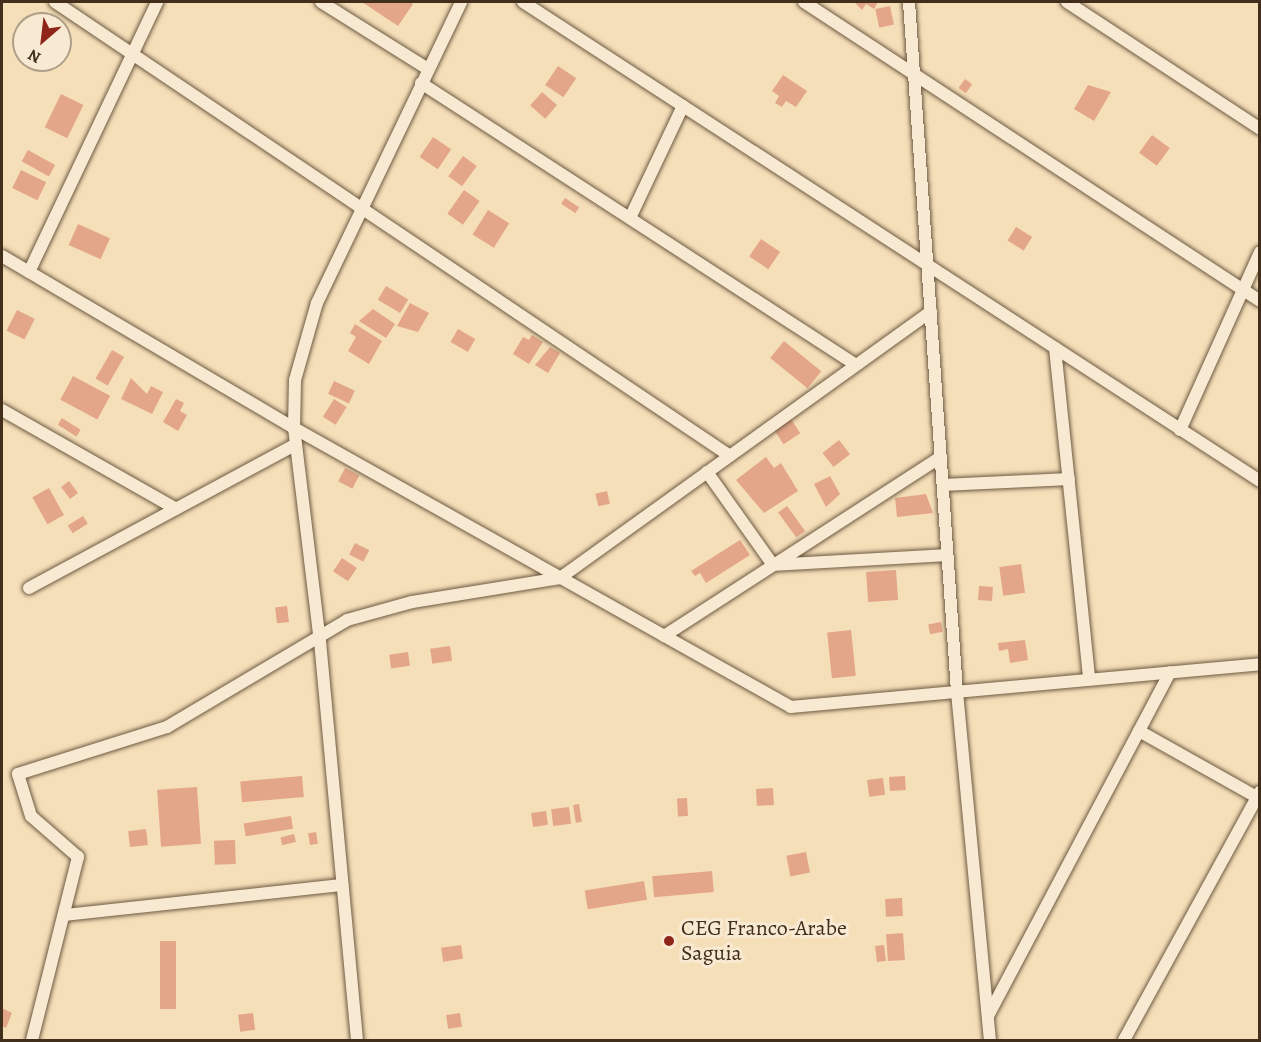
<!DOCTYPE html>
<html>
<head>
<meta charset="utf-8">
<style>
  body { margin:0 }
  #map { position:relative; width:1261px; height:1042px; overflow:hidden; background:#f5dfb9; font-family:Alegreya,serif }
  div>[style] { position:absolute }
  .building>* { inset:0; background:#e4a688; transform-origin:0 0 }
  .roads { filter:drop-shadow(0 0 2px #6e5a42) drop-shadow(0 0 2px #6e5a42) }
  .minor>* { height:12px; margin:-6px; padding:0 6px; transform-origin:6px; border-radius:6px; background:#f8ead2 }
  .dots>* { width:16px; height:16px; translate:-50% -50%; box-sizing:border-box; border:3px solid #f8ead2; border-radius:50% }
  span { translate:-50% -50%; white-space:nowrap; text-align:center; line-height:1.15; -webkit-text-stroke:6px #f8ead2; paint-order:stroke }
  .poi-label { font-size:22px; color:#412e1b }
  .left { translate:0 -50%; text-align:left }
  .frame { position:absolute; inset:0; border:3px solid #412e1b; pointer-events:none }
  .north { position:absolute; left:12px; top:12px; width:60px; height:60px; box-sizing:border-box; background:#f8ead2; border:2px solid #af9f89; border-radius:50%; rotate:208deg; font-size:16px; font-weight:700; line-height:24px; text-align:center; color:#412e1b }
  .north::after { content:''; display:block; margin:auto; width:21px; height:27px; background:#8f2418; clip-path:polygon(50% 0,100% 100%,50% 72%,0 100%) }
</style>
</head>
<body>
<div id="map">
  <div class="building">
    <div style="clip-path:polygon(362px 2px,409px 2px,413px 4px,398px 26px)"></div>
    <div style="clip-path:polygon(854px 2px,878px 2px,874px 9px,866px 4px,862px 10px)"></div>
    <div style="left:890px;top:6px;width:19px;height:15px;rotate:78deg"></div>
    <div style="left:558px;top:66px;width:22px;height:23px;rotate:34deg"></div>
    <div style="clip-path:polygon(783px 75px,807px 91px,796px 107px,786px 101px,782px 107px,775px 103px,779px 96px,772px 91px)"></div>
    <div style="left:965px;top:79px;width:9px;height:11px;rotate:36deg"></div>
    <div style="clip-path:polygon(1088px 85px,1111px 92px,1094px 121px,1074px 109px)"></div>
    <div style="left:542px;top:92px;width:20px;height:18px;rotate:41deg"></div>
    <div style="left:61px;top:94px;width:25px;height:37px;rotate:26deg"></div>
    <div style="left:1152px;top:135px;width:22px;height:22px;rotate:36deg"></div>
    <div style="left:433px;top:137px;width:22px;height:24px;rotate:34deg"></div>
    <div style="left:28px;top:150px;width:31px;height:13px;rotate:29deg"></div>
    <div style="left:463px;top:156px;width:17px;height:25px;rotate:36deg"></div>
    <div style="left:21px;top:170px;width:28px;height:20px;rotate:26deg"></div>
    <div style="left:464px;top:190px;width:19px;height:29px;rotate:35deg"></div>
    <div style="left:565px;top:198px;width:17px;height:7px;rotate:33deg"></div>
    <div style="left:488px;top:210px;width:25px;height:29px;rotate:32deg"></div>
    <div style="left:78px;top:224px;width:35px;height:23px;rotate:24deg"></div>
    <div style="left:1016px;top:227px;width:19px;height:16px;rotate:32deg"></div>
    <div style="left:761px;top:239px;width:23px;height:21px;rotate:34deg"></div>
    <div style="left:386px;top:286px;width:26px;height:16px;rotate:31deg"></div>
    <div style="clip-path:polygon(410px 303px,429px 313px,418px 332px,397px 326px)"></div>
    <div style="clip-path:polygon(373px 309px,395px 324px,386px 338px,359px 321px)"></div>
    <div style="left:17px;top:310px;width:20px;height:23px;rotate:27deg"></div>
    <div style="clip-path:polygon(355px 324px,382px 341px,369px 364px,348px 351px,356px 337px,350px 333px)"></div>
    <div style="left:458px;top:329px;width:20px;height:15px;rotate:30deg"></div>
    <div style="clip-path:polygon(532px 335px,543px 342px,529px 364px,513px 354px,523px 337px,529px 340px)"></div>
    <div style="left:784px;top:341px;width:48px;height:22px;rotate:39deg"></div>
    <div style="clip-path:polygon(550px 347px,560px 353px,548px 373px,535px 365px)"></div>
    <div style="left:112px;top:350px;width:14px;height:33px;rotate:30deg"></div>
    <div style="left:73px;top:376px;width:42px;height:27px;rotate:28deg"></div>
    <div style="clip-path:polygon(131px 378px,147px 394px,151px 386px,163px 392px,152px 414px,121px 399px)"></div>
    <div style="left:334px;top:381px;width:23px;height:14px;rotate:25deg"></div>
    <div style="clip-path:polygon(176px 399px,184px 403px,180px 411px,187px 415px,178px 431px,163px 422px)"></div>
    <div style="left:334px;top:399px;width:15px;height:21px;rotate:32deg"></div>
    <div style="left:62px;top:418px;width:22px;height:8px;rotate:32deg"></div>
    <div style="left:791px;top:419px;width:17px;height:20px;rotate:57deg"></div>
    <div style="left:839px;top:440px;width:18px;height:21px;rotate:52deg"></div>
    <div style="clip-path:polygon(766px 457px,774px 468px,781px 463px,798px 491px,764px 513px,736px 480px)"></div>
    <div style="left:345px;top:468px;width:16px;height:15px;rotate:27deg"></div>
    <div style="clip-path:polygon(830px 476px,840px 494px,826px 507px,814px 484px)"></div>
    <div style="left:69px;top:481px;width:15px;height:10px;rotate:53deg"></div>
    <div style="left:49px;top:488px;width:31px;height:19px;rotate:61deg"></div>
    <div style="left:607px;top:491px;width:13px;height:12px;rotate:77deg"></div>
    <div style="clip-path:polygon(926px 494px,933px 513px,897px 517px,895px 498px)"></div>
    <div style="left:787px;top:506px;width:31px;height:11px;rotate:54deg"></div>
    <div style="left:83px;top:516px;width:9px;height:18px;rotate:58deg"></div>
    <div style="clip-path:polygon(740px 540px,750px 555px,706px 583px,700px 573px,695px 576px,691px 571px)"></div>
    <div style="left:355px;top:543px;width:16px;height:13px;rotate:27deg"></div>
    <div style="left:342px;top:558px;width:18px;height:16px;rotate:34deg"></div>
    <div style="left:1021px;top:564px;width:29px;height:22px;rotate:82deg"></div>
    <div style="left:896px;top:570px;width:30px;height:30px;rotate:86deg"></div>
    <div style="left:979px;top:586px;width:14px;height:14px;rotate:4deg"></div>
    <div style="left:287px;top:606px;width:16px;height:12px;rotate:83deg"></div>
    <div style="left:941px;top:622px;width:10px;height:13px;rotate:79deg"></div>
    <div style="left:851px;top:630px;width:46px;height:24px;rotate:84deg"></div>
    <div style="clip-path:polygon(1025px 640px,1028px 660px,1010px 663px,1008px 649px,999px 651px,998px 643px)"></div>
    <div style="left:450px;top:646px;width:15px;height:20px;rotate:82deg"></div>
    <div style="left:408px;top:652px;width:14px;height:19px;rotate:82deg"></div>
    <div style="left:302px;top:776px;width:21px;height:62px;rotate:85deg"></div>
    <div style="left:905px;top:776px;width:14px;height:16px;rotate:86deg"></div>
    <div style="left:883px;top:778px;width:17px;height:16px;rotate:83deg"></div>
    <div style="left:197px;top:787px;width:57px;height:40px;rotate:86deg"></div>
    <div style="left:773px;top:788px;width:17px;height:17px;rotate:87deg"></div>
    <div style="left:687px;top:798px;width:18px;height:10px;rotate:87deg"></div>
    <div style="left:579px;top:804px;width:18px;height:6px;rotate:81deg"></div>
    <div style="left:569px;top:807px;width:17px;height:18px;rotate:83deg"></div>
    <div style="left:546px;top:811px;width:14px;height:15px;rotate:82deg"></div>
    <div style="left:291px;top:816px;width:13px;height:48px;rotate:81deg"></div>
    <div style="left:146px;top:829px;width:16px;height:18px;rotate:83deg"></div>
    <div style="left:316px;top:832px;width:12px;height:8px;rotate:81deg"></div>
    <div style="left:294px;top:834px;width:8px;height:14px;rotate:76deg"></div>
    <div style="left:235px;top:840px;width:24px;height:21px;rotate:88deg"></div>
    <div style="left:806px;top:852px;width:21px;height:20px;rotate:79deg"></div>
    <div style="left:712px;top:871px;width:21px;height:60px;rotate:85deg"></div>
    <div style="left:644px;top:881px;width:19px;height:60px;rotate:81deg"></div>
    <div style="left:902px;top:898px;width:18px;height:17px;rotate:87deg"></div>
    <div style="left:903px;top:933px;width:27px;height:17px;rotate:86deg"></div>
    <div style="left:160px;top:941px;width:16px;height:68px"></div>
    <div style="left:461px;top:945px;width:14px;height:20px;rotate:82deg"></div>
    <div style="left:884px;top:945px;width:16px;height:9px;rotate:83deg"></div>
    <div style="clip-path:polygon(2px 1008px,12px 1013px,6px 1028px,2px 1026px)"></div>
    <div style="left:253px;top:1013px;width:17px;height:15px;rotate:83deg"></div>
    <div style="left:460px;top:1013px;width:14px;height:14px;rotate:82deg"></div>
  </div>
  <div class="roads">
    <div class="minor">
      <div style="left:55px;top:2px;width:813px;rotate:33.92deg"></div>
      <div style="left:321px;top:2px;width:126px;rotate:32.1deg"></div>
      <div style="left:523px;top:2px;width:879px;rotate:33.02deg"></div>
      <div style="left:804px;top:2px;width:545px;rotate:33.25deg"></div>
      <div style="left:909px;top:2px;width:692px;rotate:86.02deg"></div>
      <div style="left:957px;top:692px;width:350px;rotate:84.6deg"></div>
      <div style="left:1067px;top:2px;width:231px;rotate:33.3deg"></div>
      <div style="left:421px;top:83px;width:518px;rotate:32.95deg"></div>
      <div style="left:630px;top:218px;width:124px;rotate:-64.7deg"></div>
      <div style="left:2px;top:256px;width:339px;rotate:30.5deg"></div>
      <div style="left:294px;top:428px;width:570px;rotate:29.31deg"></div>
      <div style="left:791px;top:707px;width:471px;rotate:-5.2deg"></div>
      <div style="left:29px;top:272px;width:299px;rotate:-64.6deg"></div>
      <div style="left:1055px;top:348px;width:333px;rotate:84.1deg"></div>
      <div style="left:2px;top:410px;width:200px;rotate:29.6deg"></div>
      <div style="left:1180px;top:430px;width:195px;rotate:-65.8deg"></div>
      <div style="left:707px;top:472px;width:114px;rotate:54.6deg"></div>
      <div style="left:773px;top:565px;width:174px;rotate:-3.3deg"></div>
      <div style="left:943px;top:485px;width:126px;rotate:-2.7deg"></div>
      <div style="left:29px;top:588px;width:303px;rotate:-28.3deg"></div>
      <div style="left:664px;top:636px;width:330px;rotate:-32.9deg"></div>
      <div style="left:1139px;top:731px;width:139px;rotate:29.3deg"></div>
      <div style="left:65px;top:915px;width:279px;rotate:-6.2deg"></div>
      <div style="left:988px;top:1016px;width:389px;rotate:-62.1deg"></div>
      <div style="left:32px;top:1040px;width:189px;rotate:-75.9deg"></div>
      <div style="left:78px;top:857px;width:62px;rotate:-138.9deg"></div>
      <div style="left:31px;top:816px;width:44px;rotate:-107.2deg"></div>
      <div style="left:18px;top:774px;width:156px;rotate:-17.5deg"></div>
      <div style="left:167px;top:727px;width:209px;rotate:-30.7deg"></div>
      <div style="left:347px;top:620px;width:67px;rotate:-15.5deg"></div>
      <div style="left:412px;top:602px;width:150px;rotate:-9.2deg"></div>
      <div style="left:560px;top:578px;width:457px;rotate:-35.7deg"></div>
      <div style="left:357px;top:1040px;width:408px;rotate:-95.3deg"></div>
      <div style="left:319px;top:634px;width:208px;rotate:-96.9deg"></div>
      <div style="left:294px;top:428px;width:48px;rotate:-88.8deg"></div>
      <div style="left:295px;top:380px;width:80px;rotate:-74.1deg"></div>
      <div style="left:317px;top:303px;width:334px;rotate:-64.4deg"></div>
      <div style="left:1124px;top:1040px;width:283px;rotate:-61.3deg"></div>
    </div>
  </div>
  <div class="dots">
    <div style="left:669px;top:941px;background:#8f2418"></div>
  </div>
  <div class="poi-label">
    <span class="left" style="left:681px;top:941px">CEG Franco-Arabe<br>Saguia</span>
  </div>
  <div class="frame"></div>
  <div class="north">N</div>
</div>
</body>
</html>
